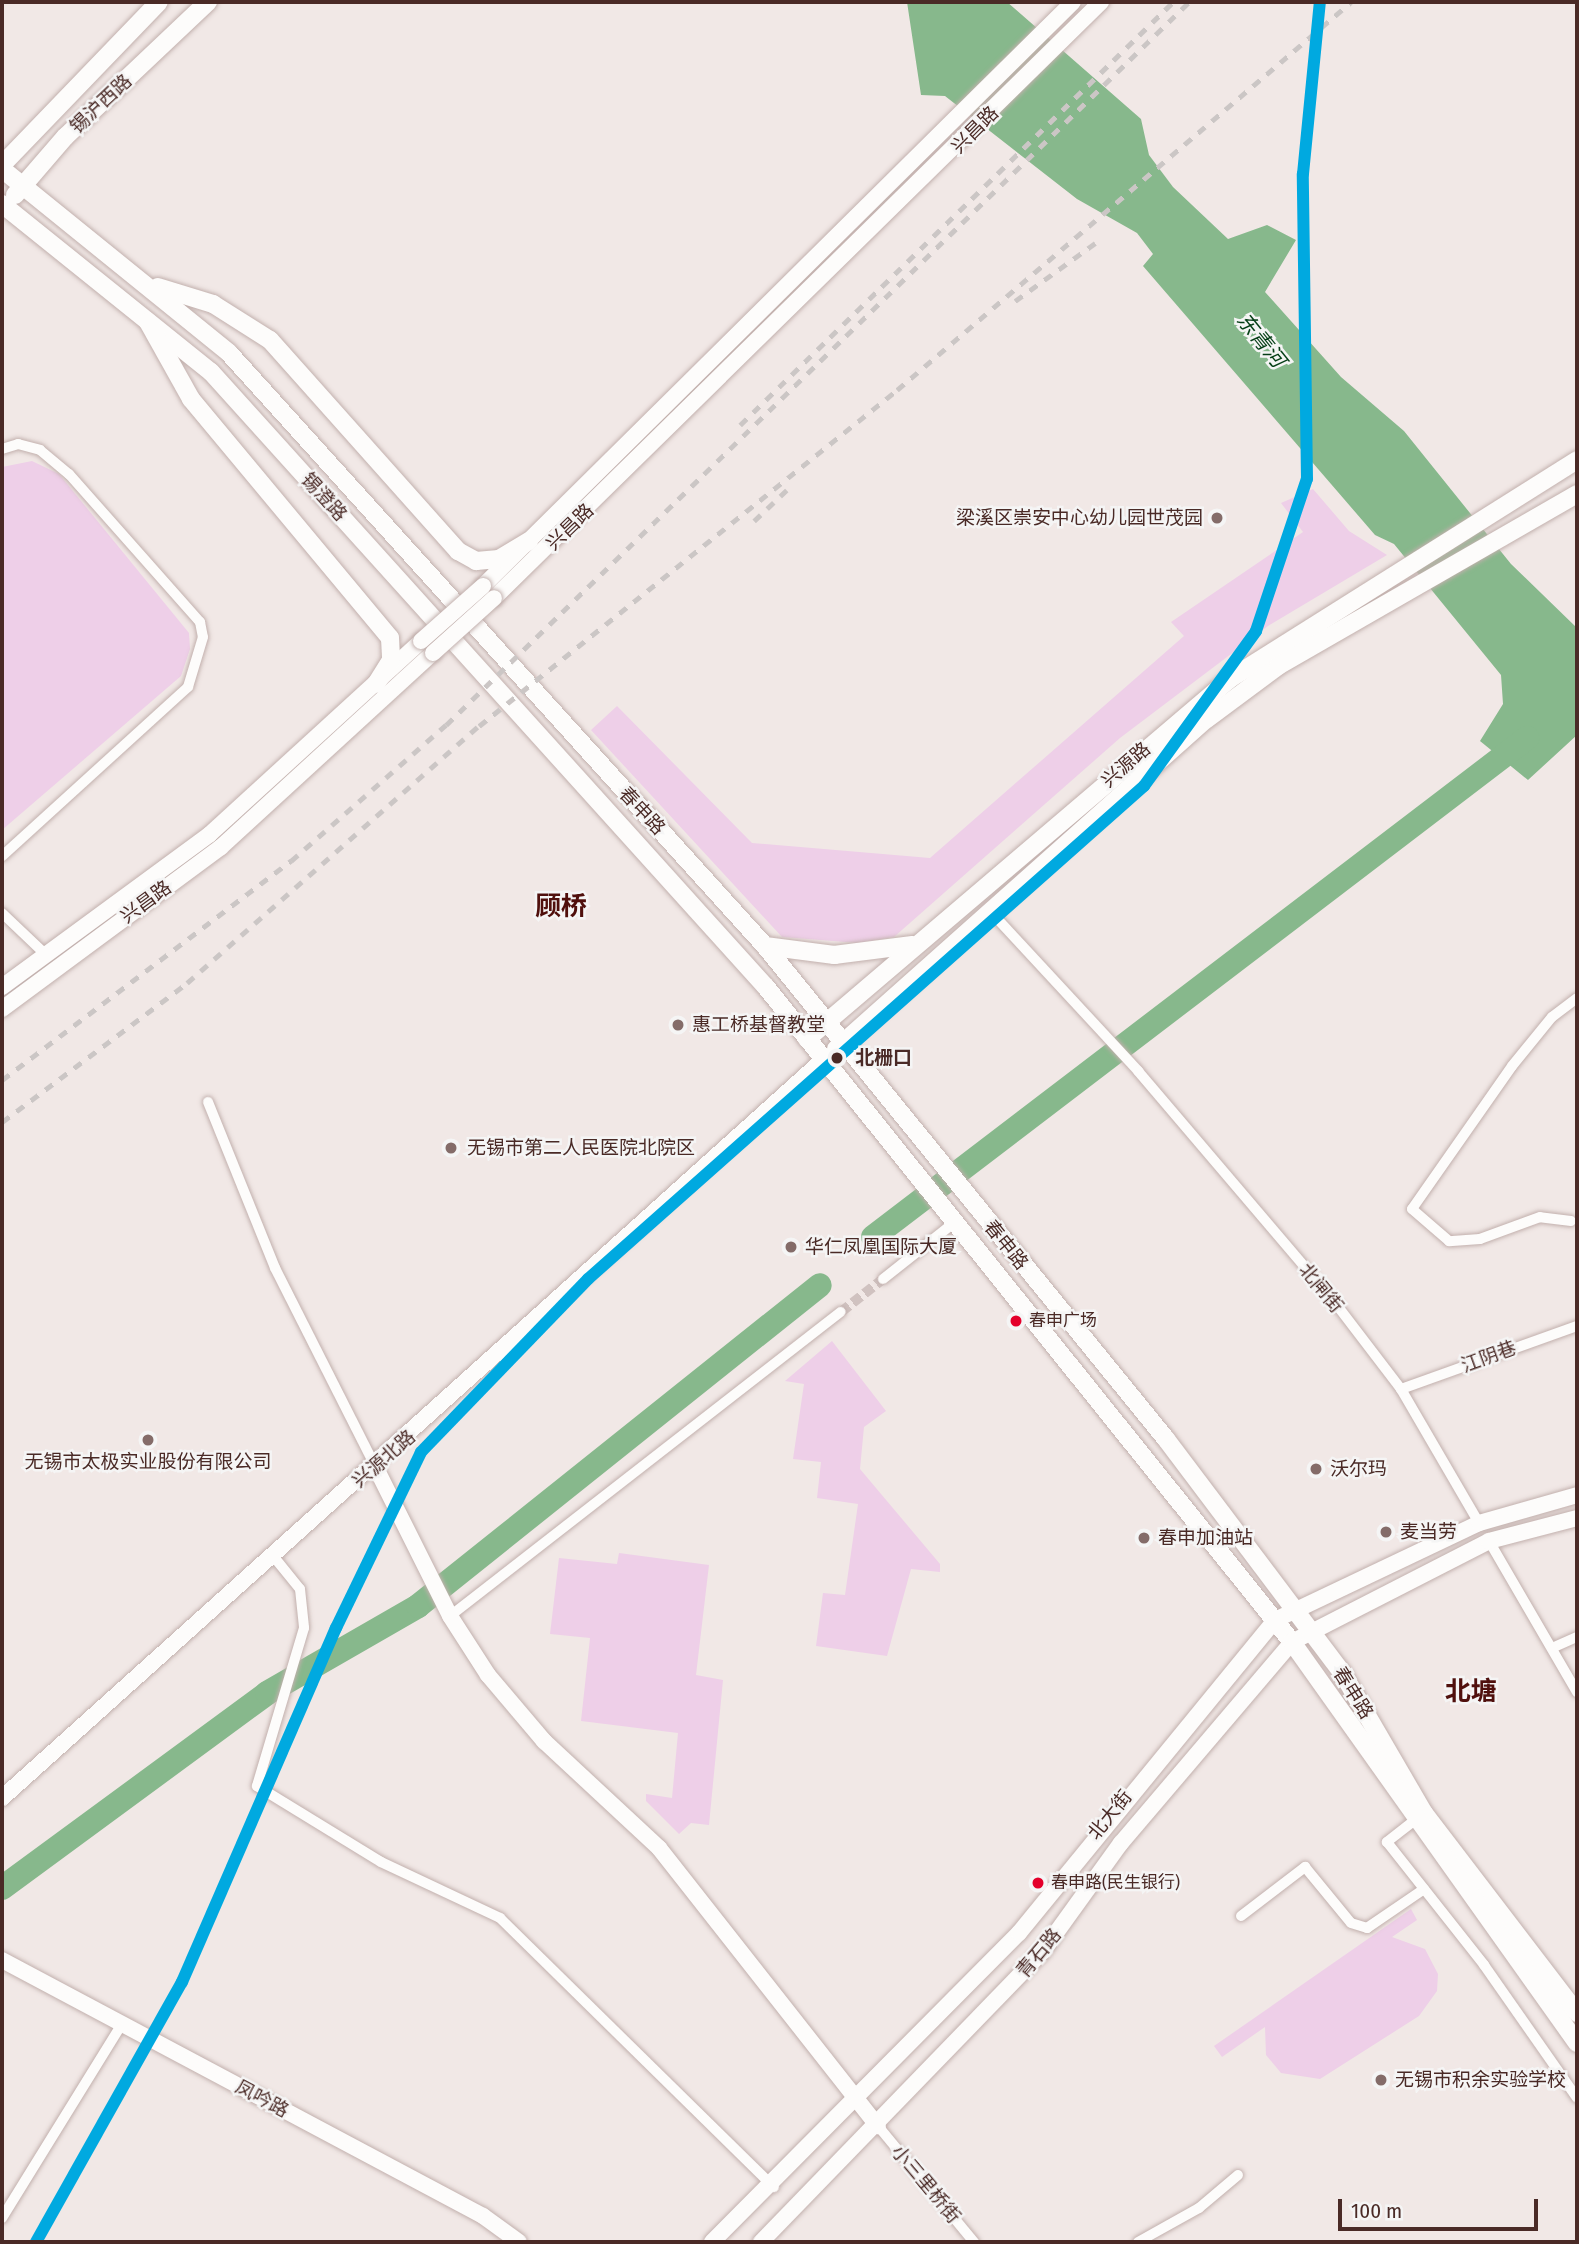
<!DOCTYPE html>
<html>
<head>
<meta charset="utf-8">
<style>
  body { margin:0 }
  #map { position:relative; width:1579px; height:2244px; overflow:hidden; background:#f1e8e6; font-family:"Fira Sans Condensed","Noto Sans SC",sans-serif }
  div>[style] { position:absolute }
  .green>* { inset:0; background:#eecfe8 }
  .water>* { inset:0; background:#87b88c }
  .river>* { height:24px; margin:-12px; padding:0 12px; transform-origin:12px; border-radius:12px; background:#87b88c }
  .street-tunnel>* { height:10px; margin-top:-5px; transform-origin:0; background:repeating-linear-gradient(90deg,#d0c2c0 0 10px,transparent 0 15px) }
  .roads { filter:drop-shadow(0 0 2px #c2b0ad) drop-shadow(0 0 2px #c2b0ad) }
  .street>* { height:10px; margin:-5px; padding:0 5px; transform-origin:5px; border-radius:5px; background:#fdfcfb }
  .secondary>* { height:16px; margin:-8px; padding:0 8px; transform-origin:8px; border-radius:8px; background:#fdfcfb }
  .primary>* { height:18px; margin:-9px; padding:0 9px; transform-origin:9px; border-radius:9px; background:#fdfcfb }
  .rail>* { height:4.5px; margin-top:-2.25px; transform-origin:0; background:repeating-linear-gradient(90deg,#cbc6c5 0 9px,transparent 0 18px) }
  .bridges { filter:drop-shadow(0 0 2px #c2b0ad) drop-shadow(0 0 2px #c2b0ad) }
  .secondary-bridge>* { height:16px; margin:-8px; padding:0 8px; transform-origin:8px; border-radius:8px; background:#fdfcfb }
  .metro-1>* { height:12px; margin:-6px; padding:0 6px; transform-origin:6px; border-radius:6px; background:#00a9e0 }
  .dots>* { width:19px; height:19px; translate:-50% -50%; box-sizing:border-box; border:4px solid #f5f5f5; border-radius:50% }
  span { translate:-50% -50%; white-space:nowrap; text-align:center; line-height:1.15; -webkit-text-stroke:5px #f5f5f5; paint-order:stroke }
  .bus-label { font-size:17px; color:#4a2a26 }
  .left { translate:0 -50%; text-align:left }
  .street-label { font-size:19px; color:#4a2a26 }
  .poi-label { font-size:19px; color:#4a2a26 }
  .right { translate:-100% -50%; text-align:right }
  .stop-label { font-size:19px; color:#4a2a26; font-weight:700 }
  .water-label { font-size:21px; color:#053f16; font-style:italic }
  .district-label { font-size:26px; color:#50100d; font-weight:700 }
  .frame { position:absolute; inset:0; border:4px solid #4a2a26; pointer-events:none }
  .scale { position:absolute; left:1338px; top:2199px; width:200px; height:32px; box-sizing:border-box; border:4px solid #4a2a26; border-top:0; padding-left:9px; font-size:21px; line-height:24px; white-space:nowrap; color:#4a2a26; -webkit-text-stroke:5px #f5f5f5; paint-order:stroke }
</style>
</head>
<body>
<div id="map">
  <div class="green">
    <div style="clip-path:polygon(32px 461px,59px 474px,189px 633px,190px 649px,181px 676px,2px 830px,2px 467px)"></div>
    <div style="clip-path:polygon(1313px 489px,1349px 531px,1387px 555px,1268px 626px,1120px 738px,894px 937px,859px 943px,782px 937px,591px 730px,617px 706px,752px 843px,930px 858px,1184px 636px,1171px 622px,1303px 532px,1281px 503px)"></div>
    <div style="clip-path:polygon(832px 1341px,886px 1411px,864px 1427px,860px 1469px,940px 1564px,940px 1572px,911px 1569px,887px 1656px,816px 1646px,823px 1593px,845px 1595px,858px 1504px,817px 1498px,821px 1462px,793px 1459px,804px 1384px,785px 1381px)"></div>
    <div style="clip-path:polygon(619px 1553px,709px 1565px,696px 1675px,723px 1680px,709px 1825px,691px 1823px,679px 1834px,646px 1801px,646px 1794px,672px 1798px,678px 1733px,581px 1721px,590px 1638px,550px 1634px,559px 1558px,617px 1564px)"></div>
    <div style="clip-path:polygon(1411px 1909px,1417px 1920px,1392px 1937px,1425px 1949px,1438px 1974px,1437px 1991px,1419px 2016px,1320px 2079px,1281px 2073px,1266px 2055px,1265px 2027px,1222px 2057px,1214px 2046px)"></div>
  </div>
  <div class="water">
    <div style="clip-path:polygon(907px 2px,1007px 2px,1141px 119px,1149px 155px,1173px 187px,1228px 239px,1267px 225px,1296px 240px,1265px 292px,1341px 377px,1404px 431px,1511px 564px,1577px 628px,1577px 735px,1528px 780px,1480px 741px,1503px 704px,1501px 675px,1394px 544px,1375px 535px,1143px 266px,1153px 254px,1137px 233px,1077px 199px,945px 96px,921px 95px)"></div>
  </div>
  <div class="river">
    <div style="left:873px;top:1237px;width:823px;rotate:-37.34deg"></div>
    <div style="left:2px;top:1888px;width:329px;rotate:-36.3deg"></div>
    <div style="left:267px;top:1693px;width:174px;rotate:-29.9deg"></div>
    <div style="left:418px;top:1606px;width:514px;rotate:-38.61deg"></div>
  </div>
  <div class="street-tunnel">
    <div style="left:841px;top:1312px;width:53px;rotate:-38.2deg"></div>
  </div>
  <div class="roads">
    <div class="street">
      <div style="left:2px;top:449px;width:17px;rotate:-17deg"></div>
      <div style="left:18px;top:444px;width:23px;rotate:15deg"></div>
      <div style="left:40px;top:450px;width:38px;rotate:40deg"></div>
      <div style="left:69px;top:474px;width:198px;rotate:48.5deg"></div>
      <div style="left:200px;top:622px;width:15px;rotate:79deg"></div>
      <div style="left:203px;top:637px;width:52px;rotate:106.7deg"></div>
      <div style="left:188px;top:687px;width:251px;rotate:137.7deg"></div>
      <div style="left:991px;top:912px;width:217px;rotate:47.2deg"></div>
      <div style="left:1138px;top:1071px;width:306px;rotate:49.6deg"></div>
      <div style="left:1336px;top:1304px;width:107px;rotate:52.6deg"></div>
      <div style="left:1401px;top:1389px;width:155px;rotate:59.8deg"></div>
      <div style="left:2px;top:913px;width:59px;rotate:43.6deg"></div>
      <div style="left:208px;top:1102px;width:179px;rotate:68deg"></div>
      <div style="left:275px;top:1268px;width:222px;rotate:63.2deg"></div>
      <div style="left:1571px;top:1221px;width:31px;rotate:-173deg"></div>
      <div style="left:1540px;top:1217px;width:64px;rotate:159.9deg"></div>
      <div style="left:1480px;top:1239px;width:31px;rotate:176deg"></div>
      <div style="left:1449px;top:1241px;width:49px;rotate:-139.1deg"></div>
      <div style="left:1412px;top:1209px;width:174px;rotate:-55deg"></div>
      <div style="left:1512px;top:1066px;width:63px;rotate:-50.8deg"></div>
      <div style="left:1552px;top:1017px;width:31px;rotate:-37deg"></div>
      <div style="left:883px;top:1279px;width:92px;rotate:-38.4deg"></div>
      <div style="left:1401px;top:1389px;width:187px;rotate:-19.7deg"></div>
      <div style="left:1489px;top:1541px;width:175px;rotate:59.8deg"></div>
      <div style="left:274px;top:1557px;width:41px;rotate:50.9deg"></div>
      <div style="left:300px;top:1589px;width:39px;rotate:84deg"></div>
      <div style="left:304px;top:1628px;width:165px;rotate:106.6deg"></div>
      <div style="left:257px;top:1786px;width:145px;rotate:31.5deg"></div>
      <div style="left:381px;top:1862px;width:132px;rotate:25.2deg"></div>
      <div style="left:500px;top:1918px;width:384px;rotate:44.5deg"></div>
      <div style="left:450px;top:1616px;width:495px;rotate:-37.9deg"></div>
      <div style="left:1552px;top:1648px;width:27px;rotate:-24deg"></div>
      <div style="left:1415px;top:1820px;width:36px;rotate:142deg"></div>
      <div style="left:1387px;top:1842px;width:157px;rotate:51.7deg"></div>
      <div style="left:1484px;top:1965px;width:162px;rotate:55deg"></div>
      <div style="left:1241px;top:1916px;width:81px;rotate:-37.4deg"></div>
      <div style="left:1305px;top:1867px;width:72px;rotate:50.6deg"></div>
      <div style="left:1351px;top:1923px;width:17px;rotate:17deg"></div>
      <div style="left:1367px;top:1928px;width:69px;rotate:-34.4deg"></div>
      <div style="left:878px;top:2126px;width:151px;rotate:50.4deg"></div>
      <div style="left:2px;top:2218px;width:228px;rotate:-58.3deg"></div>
      <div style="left:1138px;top:2242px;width:70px;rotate:-29.1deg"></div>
      <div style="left:1199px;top:2208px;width:51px;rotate:-40.2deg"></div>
    </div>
    <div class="secondary">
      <div style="left:483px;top:586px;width:830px;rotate:-44.71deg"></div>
      <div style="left:494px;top:598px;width:851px;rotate:-44.48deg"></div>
      <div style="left:2px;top:987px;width:258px;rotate:-36.3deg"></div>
      <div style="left:210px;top:834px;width:286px;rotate:-42.4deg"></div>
      <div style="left:2px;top:1009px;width:272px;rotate:-36.5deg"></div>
      <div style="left:221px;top:847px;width:287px;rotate:-42.5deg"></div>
      <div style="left:375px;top:1466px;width:168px;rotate:63.4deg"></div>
      <div style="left:450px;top:1616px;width:70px;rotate:57.2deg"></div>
      <div style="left:488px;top:1675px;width:87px;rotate:49.7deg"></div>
      <div style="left:544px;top:1741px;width:157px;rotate:42.9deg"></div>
      <div style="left:659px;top:1848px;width:354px;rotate:51.8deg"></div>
      <div style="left:2px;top:1798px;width:1105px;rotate:-41.96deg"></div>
      <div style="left:2px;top:1960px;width:545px;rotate:28.02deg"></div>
      <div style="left:483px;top:2216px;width:44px;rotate:35.8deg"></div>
      <div style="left:712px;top:2242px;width:436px;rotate:-45.2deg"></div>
      <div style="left:1019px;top:1933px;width:404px;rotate:-50.7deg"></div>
      <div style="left:1275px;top:1620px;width:226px;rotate:-25.4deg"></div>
      <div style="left:1479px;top:1523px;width:102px;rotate:-15.9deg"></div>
      <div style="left:761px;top:2242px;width:405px;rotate:-45.9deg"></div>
      <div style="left:1043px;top:1951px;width:133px;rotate:-54.2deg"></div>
      <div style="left:1121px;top:1843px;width:264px;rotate:-49.6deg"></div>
      <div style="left:1292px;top:1642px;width:221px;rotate:-27.1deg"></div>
      <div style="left:1489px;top:1541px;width:91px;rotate:-14.6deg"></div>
    </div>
    <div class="primary">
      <div style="left:2px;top:165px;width:226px;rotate:-46.1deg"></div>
      <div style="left:2px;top:169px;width:292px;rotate:39deg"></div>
      <div style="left:229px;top:353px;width:799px;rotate:47.89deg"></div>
      <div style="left:765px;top:946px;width:635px;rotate:50.88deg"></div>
      <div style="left:1166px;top:1439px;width:294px;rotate:53deg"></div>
      <div style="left:1343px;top:1674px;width:161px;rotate:59.8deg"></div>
      <div style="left:1424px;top:1813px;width:252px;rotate:52.6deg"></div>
      <div style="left:15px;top:195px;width:77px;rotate:-49.2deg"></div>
      <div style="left:65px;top:137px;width:197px;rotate:-43.4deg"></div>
      <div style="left:2px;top:204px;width:268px;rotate:38.8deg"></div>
      <div style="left:211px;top:372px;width:828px;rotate:47.94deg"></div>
      <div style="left:766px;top:987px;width:840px;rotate:51.23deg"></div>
      <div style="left:1292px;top:1642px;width:492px;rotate:54.6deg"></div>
      <div style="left:158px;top:287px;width:58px;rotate:17.2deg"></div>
      <div style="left:213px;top:304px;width:67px;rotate:32.3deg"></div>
      <div style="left:270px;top:340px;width:283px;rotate:48.3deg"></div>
      <div style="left:458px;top:551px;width:21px;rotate:29deg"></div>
      <div style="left:476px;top:561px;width:23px;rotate:-5deg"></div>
      <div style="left:499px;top:559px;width:35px;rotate:-31deg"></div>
      <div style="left:148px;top:322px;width:88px;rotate:60.8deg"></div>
      <div style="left:191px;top:399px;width:311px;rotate:50.2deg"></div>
      <div style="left:390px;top:638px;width:22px;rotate:87deg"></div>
      <div style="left:391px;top:660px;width:28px;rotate:122deg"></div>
      <div style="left:765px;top:946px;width:70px;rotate:7.4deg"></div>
      <div style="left:834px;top:955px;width:79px;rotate:-7.3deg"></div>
      <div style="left:807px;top:1039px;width:557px;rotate:-40.41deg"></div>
      <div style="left:1231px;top:678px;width:409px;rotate:-32.2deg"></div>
      <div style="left:836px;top:1049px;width:497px;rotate:-41.7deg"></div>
      <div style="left:1207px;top:719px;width:89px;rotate:-36.7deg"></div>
      <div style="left:1278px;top:666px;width:345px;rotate:-29.9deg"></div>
    </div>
  </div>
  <div class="rail">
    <div style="left:1015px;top:301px;width:99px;rotate:-35.9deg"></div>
    <div style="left:740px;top:425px;width:605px;rotate:-44.33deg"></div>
    <div style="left:754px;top:521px;width:54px;rotate:-43.5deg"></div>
    <div style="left:2px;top:1080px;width:363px;rotate:-37.2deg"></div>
    <div style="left:291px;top:861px;width:206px;rotate:-41.3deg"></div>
    <div style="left:446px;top:725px;width:1037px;rotate:-44.22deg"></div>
    <div style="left:2px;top:1122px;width:231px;rotate:-36.9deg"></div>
    <div style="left:187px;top:983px;width:389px;rotate:-41.4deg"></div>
    <div style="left:479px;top:726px;width:536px;rotate:-38.79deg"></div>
    <div style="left:897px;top:390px;width:597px;rotate:-40.52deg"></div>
  </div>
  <div class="bridges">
    <div class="secondary-bridge">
      <div style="left:421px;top:641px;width:83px;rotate:-41.6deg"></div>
      <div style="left:433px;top:653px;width:82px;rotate:-42deg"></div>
    </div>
  </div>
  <div class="metro-1">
    <div style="left:36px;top:2242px;width:298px;rotate:-60.7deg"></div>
    <div style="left:182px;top:1982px;width:386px;rotate:-66.5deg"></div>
    <div style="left:336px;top:1628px;width:195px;rotate:-64.2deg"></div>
    <div style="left:421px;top:1452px;width:240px;rotate:-46deg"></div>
    <div style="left:588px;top:1279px;width:743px;rotate:-41.56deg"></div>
    <div style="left:1144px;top:786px;width:191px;rotate:-54.1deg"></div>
    <div style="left:1256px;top:631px;width:160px;rotate:-71.5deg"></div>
    <div style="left:1307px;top:479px;width:305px;rotate:-90.8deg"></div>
    <div style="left:1303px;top:174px;width:173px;rotate:-84.4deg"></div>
  </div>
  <div class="dots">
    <div style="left:1217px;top:518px;background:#846c69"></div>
    <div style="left:678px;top:1025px;background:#846c69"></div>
    <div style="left:837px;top:1058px;background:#4a2a26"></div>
    <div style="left:451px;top:1148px;background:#846c69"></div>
    <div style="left:791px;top:1247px;background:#846c69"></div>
    <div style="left:1016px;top:1321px;background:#e4002b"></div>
    <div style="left:148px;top:1440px;background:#846c69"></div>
    <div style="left:1316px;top:1469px;background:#846c69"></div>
    <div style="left:1386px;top:1532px;background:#846c69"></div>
    <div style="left:1144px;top:1538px;background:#846c69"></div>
    <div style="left:1038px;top:1883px;background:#e4002b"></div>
    <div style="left:1381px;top:2080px;background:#846c69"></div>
  </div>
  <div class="bus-label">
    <span class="left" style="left:1029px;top:1321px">春申广场</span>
    <span class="left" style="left:1051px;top:1883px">春申路(民生银行)</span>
  </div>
  <div class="street-label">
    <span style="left:101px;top:104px;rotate:-43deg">锡沪西路</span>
    <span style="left:975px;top:130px;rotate:-45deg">兴昌路</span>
    <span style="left:324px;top:497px;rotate:48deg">锡澄路</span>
    <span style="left:570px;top:527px;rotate:-44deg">兴昌路</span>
    <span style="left:1126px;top:765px;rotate:-41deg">兴源路</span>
    <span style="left:642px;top:811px;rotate:47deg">春申路</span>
    <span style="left:146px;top:902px;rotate:-36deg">兴昌路</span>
    <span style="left:1006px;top:1245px;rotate:51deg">春申路</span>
    <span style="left:1321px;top:1288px;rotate:50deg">北闸街</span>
    <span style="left:1489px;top:1357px;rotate:-20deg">江阴巷</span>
    <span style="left:384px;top:1459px;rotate:-41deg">兴源北路</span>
    <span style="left:1353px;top:1693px;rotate:58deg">春申路</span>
    <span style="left:1110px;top:1815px;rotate:-51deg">北大街</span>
    <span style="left:1039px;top:1953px;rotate:-50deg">青石路</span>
    <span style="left:262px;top:2099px;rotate:28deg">凤吟路</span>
    <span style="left:926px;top:2184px;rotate:50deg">小三里桥街</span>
  </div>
  <div class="poi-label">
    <span class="right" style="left:1203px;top:518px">梁溪区崇安中心幼儿园世茂园</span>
    <span class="left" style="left:692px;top:1025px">惠工桥基督教堂</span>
    <span class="left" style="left:467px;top:1148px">无锡市第二人民医院北院区</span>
    <span class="left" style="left:805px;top:1247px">华仁凤凰国际大厦</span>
    <span style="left:148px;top:1462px">无锡市太极实业股份有限公司</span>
    <span class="left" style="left:1330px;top:1469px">沃尔玛</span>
    <span class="left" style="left:1400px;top:1532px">麦当劳</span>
    <span class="left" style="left:1158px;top:1538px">春申加油站</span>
    <span class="left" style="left:1395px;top:2080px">无锡市积余实验学校</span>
  </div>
  <div class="stop-label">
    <span class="left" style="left:855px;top:1058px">北栅口</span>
  </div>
  <div class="water-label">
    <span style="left:1261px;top:340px;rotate:51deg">东青河</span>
  </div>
  <div class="district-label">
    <span style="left:561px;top:907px">顾桥</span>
    <span style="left:1471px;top:1692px">北塘</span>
  </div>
  <div class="frame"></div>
  <div class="scale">100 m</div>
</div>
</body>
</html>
